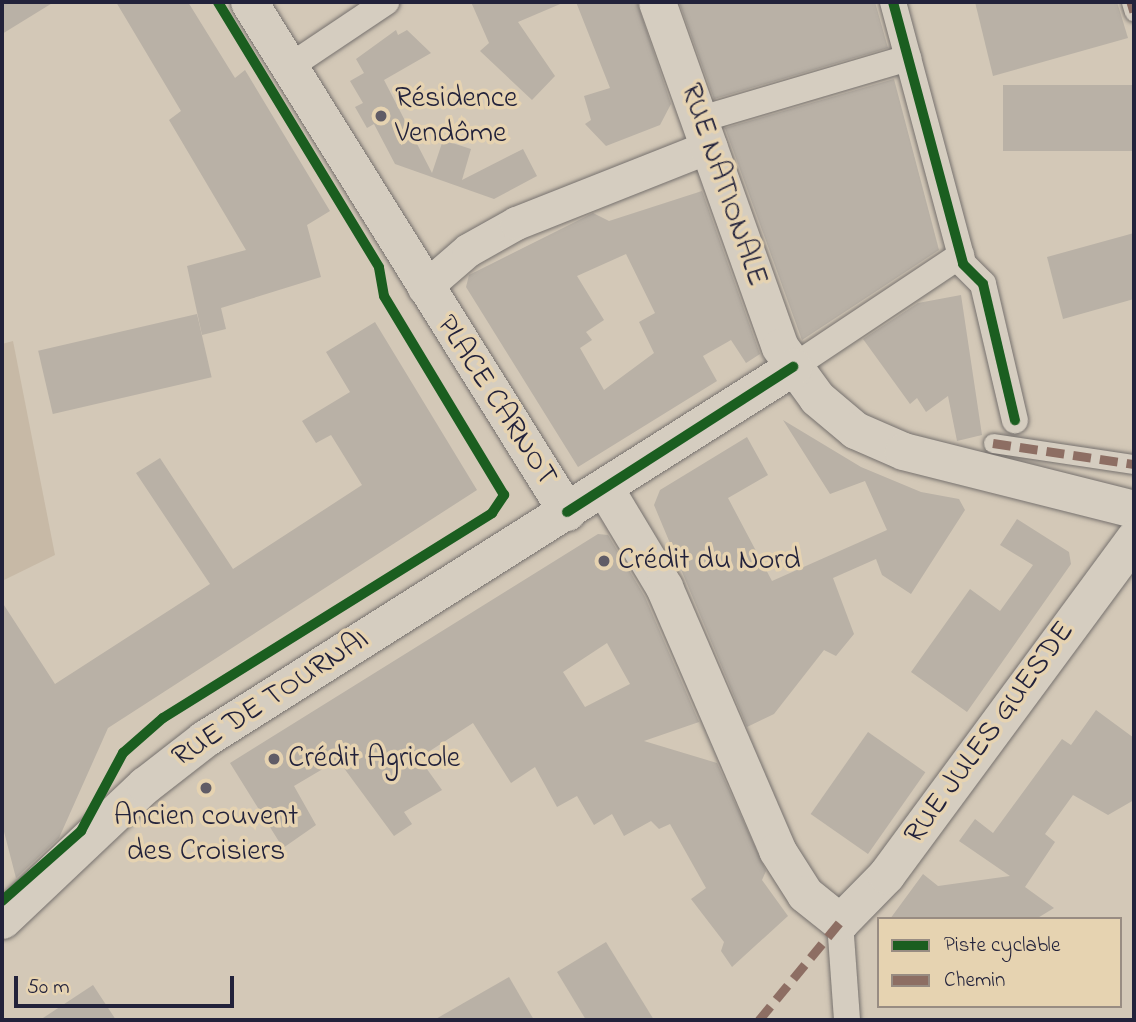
<!DOCTYPE html>
<html>
<head>
<meta charset="utf-8">
<style>
  body { margin:0 }
  #map { position:relative; width:1136px; height:1022px; overflow:hidden; background:#d3c8b7; font-family:"Indie Flower",sans-serif }
  div>[style] { position:absolute }
  .green>* { inset:0; background:#c7b9a6 }
  .building>* { inset:0; background:#b9b1a6; transform-origin:0 0 }
  .roads { filter:drop-shadow(0 0 2px #76716e) drop-shadow(0 0 2px #76716e) }
  .pedestrian>* { height:19px; margin:-9.5px; padding:0 9.5px; transform-origin:9.5px; border-radius:9.5px; background:#d5cdc0 }
  .minor>* { height:26px; margin:-13px; padding:0 13px; transform-origin:13px; border-radius:13px; background:#d5cdc0 }
  .tertiary>* { height:33px; margin:-16.5px; padding:0 16.5px; transform-origin:16.5px; border-radius:16.5px; background:#d5cdc0 }
  .secondary>* { height:37px; margin:-18.5px; padding:0 18.5px; transform-origin:18.5px; border-radius:18.5px; background:#d5cdc0 }
  .quiet>* { height:9px; margin-top:-4.5px; transform-origin:0; background:repeating-linear-gradient(90deg,#8d6e63 0 18px,transparent 0 27px) }
  .cycleway>* { height:10px; margin:-5px; padding:0 5px; transform-origin:5px; border-radius:5px; background:#1b5e20 }
  .dots>* { width:19px; height:19px; translate:-50% -50%; box-sizing:border-box; border:4px solid #e6d3b1; border-radius:50% }
  span { translate:-50% -50%; white-space:nowrap; text-align:center; line-height:1.15; -webkit-text-stroke:7px #e6d3b1; paint-order:stroke }
  .poi-label { font-size:30px; color:#22223b }
  .left { translate:0 -50%; text-align:left }
  .street-label { font-size:30px; color:#22223b }
  .frame { position:absolute; inset:0; border:4px solid #22223b; pointer-events:none }
  .legend { position:absolute; left:877px; top:917px; width:245px; height:91px; box-sizing:border-box; background:#e6d3b1; border:2px solid #988c82; margin:0; padding:9px 12px; list-style:none; font-size:21px; color:#22223b }
  .legend li { display:flex; align-items:center; gap:14px; height:35px }
  .legend b { width:35px; border:2px solid #988c82 }
  .scale { position:absolute; left:14px; top:976px; width:220px; height:32px; box-sizing:border-box; border:4px solid #22223b; border-top:0; padding-left:9px; font-size:21px; line-height:24px; white-space:nowrap; color:#22223b; -webkit-text-stroke:5px #e6d3b1; paint-order:stroke }
</style>
</head>
<body>
<div id="map">
  <div class="green">
    <div style="clip-path:polygon(13px 341px,55px 555px,2px 581px,2px 344px)"></div>
  </div>
  <div class="building">
    <div style="clip-path:polygon(2px 2px,54px 2px,2px 34px)"></div>
    <div style="clip-path:polygon(116px 2px,188px 2px,235px 78px,245px 70px,330px 211px,307px 225px,321px 277px,221px 308px,226px 329px,202px 335px,187px 266px,246px 250px,169px 120px,181px 111px)"></div>
    <div style="clip-path:polygon(471px 2px,565px 2px,518px 22px,555px 76px,532px 100px,480px 51px,489px 43px)"></div>
    <div style="clip-path:polygon(576px 2px,637px 2px,671px 104px,660px 125px,606px 146px,585px 124px,591px 120px,584px 96px,610px 88px)"></div>
    <div style="clip-path:polygon(679px 2px,875px 2px,888px 48px,714px 99px)"></div>
    <div style="clip-path:polygon(975px 2px,1117px 2px,1128px 38px,993px 76px)"></div>
    <div style="clip-path:polygon(396px 30px,398px 35px,407px 30px,431px 53px,384px 80px,432px 173px,443px 140px,471px 149px,462px 180px,523px 149px,537px 176px,494px 199px,395px 164px,374px 124px,367px 128px,355px 107px,363px 103px,350px 81px,364px 73px,356px 59px)"></div>
    <div style="clip-path:polygon(894px 79px,939px 250px,802px 340px,725px 128px)"></div>
    <div style="left:1134px;top:85px;width:66px;height:131px;rotate:90deg"></div>
    <div style="clip-path:polygon(evenodd,702px 191px,760px 354px,746px 363px,731px 340px,703px 356px,717px 381px,578px 467px,466px 287px,469px 275px,593px 213px,609px 221px,702px 191px,626px 254px,655px 313px,639px 322px,654px 353px,604px 390px,580px 348px,592px 340px,586px 332px,604px 320px,577px 276px,626px 254px)"></div>
    <div style="clip-path:polygon(1134px 233px,1134px 299px,1063px 319px,1047px 257px)"></div>
    <div style="clip-path:polygon(961px 295px,982px 435px,957px 441px,948px 396px,926px 412px,917px 398px,910px 404px,863px 339px,918px 303px)"></div>
    <div style="left:197px;top:314px;width:65px;height:163px;rotate:77deg"></div>
    <div style="clip-path:polygon(375px 322px,477px 490px,108px 728px,59px 838px,16px 878px,2px 824px,2px 602px,55px 684px,210px 584px,136px 473px,160px 458px,233px 569px,362px 485px,331px 435px,316px 443px,302px 421px,350px 392px,326px 352px)"></div>
    <div style="clip-path:polygon(783px 420px,861px 467px,921px 492px,959px 499px,965px 510px,911px 594px,882px 575px,876px 559px,833px 578px,854px 634px,836px 656px,824px 650px,774px 714px,747px 727px,654px 505px,660px 490px,747px 437px,768px 475px,728px 498px,772px 581px,887px 530px,865px 481px,830px 494px)"></div>
    <div style="clip-path:polygon(1017px 519px,1069px 552px,1071px 564px,967px 712px,911px 672px,970px 589px,1000px 611px,1033px 565px,1000px 545px)"></div>
    <div style="clip-path:polygon(evenodd,598px 534px,608px 535px,645px 597px,699px 722px,644px 741px,717px 763px,766px 871px,762px 880px,788px 916px,732px 967px,721px 951px,724px 942px,691px 899px,706px 888px,670px 824px,659px 829px,651px 821px,624px 836px,612px 814px,594px 825px,577px 796px,557px 807px,535px 767px,511px 783px,473px 723px,419px 758px,442px 790px,404px 812px,412px 824px,394px 836px,338px 760px,294px 786px,316px 825px,283px 848px,230px 763px,598px 534px,607px 643px,630px 684px,585px 707px,563px 672px,607px 643px)"></div>
    <div style="clip-path:polygon(1096px 710px,1134px 738px,1134px 800px,1108px 815px,1073px 795px,1045px 834px,1055px 842px,1025px 887px,1054px 908px,1036px 919px,890px 919px,923px 874px,938px 886px,1010px 876px,959px 841px,975px 819px,993px 833px,1062px 739px,1071px 745px)"></div>
    <div style="left:868px;top:732px;width:70px;height:100px;rotate:35deg"></div>
    <div style="clip-path:polygon(606px 942px,654px 1020px,586px 1020px,557px 972px)"></div>
    <div style="clip-path:polygon(509px 977px,534px 1020px,434px 1020px)"></div>
    <div style="clip-path:polygon(93px 985px,116px 1020px,40px 1020px)"></div>
  </div>
  <div class="roads">
    <div class="pedestrian">
      <div style="left:1131px;top:2px;width:10px;rotate:73deg"></div>
      <div style="left:993px;top:443px;width:143px;rotate:8.5deg"></div>
    </div>
    <div class="minor">
      <div style="left:893px;top:2px;width:271px;rotate:75deg"></div>
      <div style="left:963px;top:264px;width:28px;rotate:45deg"></div>
      <div style="left:983px;top:284px;width:140px;rotate:76.8deg"></div>
      <div style="left:289px;top:67px;width:117px;rotate:-33.8deg"></div>
      <div style="left:701px;top:119px;width:216px;rotate:-16.4deg"></div>
      <div style="left:793px;top:367px;width:202px;rotate:-33.7deg"></div>
      <div style="left:840px;top:922px;width:98px;rotate:85.9deg"></div>
    </div>
    <div class="tertiary">
      <div style="left:424px;top:288px;width:58px;rotate:-40.8deg"></div>
      <div style="left:468px;top:250px;width:55px;rotate:-29.4deg"></div>
      <div style="left:516px;top:223px;width:209px;rotate:-21.6deg"></div>
    </div>
    <div class="secondary">
      <div style="left:249px;top:2px;width:601px;rotate:58.06deg"></div>
      <div style="left:657px;top:2px;width:366px;rotate:70.4deg"></div>
      <div style="left:780px;top:347px;width:63px;rotate:54deg"></div>
      <div style="left:817px;top:398px;width:50px;rotate:40.1deg"></div>
      <div style="left:855px;top:430px;width:52px;rotate:23.6deg"></div>
      <div style="left:903px;top:451px;width:238px;rotate:14.1deg"></div>
      <div style="left:604px;top:487px;width:117px;rotate:59deg"></div>
      <div style="left:664px;top:587px;width:286px;rotate:66.7deg"></div>
      <div style="left:777px;top:850px;width:52px;rotate:57.5deg"></div>
      <div style="left:805px;top:894px;width:45px;rotate:38.7deg"></div>
      <div style="left:840px;top:922px;width:66px;rotate:-45.6deg"></div>
      <div style="left:886px;top:875px;width:418px;rotate:-53.6deg"></div>
      <div style="left:2px;top:920px;width:197px;rotate:-43.4deg"></div>
      <div style="left:145px;top:785px;width:75px;rotate:-37.9deg"></div>
      <div style="left:204px;top:739px;width:697px;rotate:-32.28deg"></div>
    </div>
  </div>
  <div class="quiet">
    <div style="left:1131px;top:2px;width:10px;rotate:73deg"></div>
    <div style="left:993px;top:443px;width:143px;rotate:8.5deg"></div>
    <div style="left:759px;top:1020px;width:127px;rotate:-50.4deg"></div>
  </div>
  <div class="cycleway">
    <div style="left:893px;top:2px;width:271px;rotate:75deg"></div>
    <div style="left:963px;top:264px;width:28px;rotate:45deg"></div>
    <div style="left:983px;top:284px;width:140px;rotate:76.8deg"></div>
    <div style="left:567px;top:512px;width:269px;rotate:-32.7deg"></div>
    <div style="left:2px;top:901px;width:106px;rotate:-41.5deg"></div>
    <div style="left:81px;top:831px;width:89px;rotate:-61.7deg"></div>
    <div style="left:123px;top:753px;width:53px;rotate:-41.2deg"></div>
    <div style="left:163px;top:718px;width:388px;rotate:-31.9deg"></div>
    <div style="left:492px;top:513px;width:22px;rotate:-56deg"></div>
    <div style="left:504px;top:495px;width:232px;rotate:-121.1deg"></div>
    <div style="left:384px;top:296px;width:29px;rotate:-100deg"></div>
    <div style="left:379px;top:267px;width:310px;rotate:-121.3deg"></div>
  </div>
  <div class="dots">
    <div style="left:381px;top:116px;background:#605c66"></div>
    <div style="left:604px;top:561px;background:#605c66"></div>
    <div style="left:274px;top:759px;background:#605c66"></div>
    <div style="left:206px;top:788px;background:#605c66"></div>
  </div>
  <div class="poi-label">
    <span class="left" style="left:395px;top:116px">Résidence<br>Vendôme</span>
    <span class="left" style="left:618px;top:561px">Crédit du Nord</span>
    <span class="left" style="left:288px;top:759px">Crédit Agricole</span>
    <span style="left:206px;top:834px">Ancien couvent<br>des Croisiers</span>
  </div>
  <div class="street-label">
    <span style="left:723px;top:185px;rotate:71deg">RUE NATIONALE</span>
    <span style="left:496px;top:401px;rotate:57deg">PLACE CARNOT</span>
    <span style="left:271px;top:699px;rotate:-33deg">RUE DE TOURNAI</span>
    <span style="left:990px;top:733px;rotate:-54deg">RUE JULES GUESDE</span>
  </div>
  <div class="frame"></div>
  <ul class="legend">
  <li><b style="height:9px;background:#1b5e20"></b>Piste cyclable</li>
  <li><b style="height:9px;background:#8d6e63"></b>Chemin</li>
  </ul>
  <div class="scale">50 m</div>
</div>
</body>
</html>
